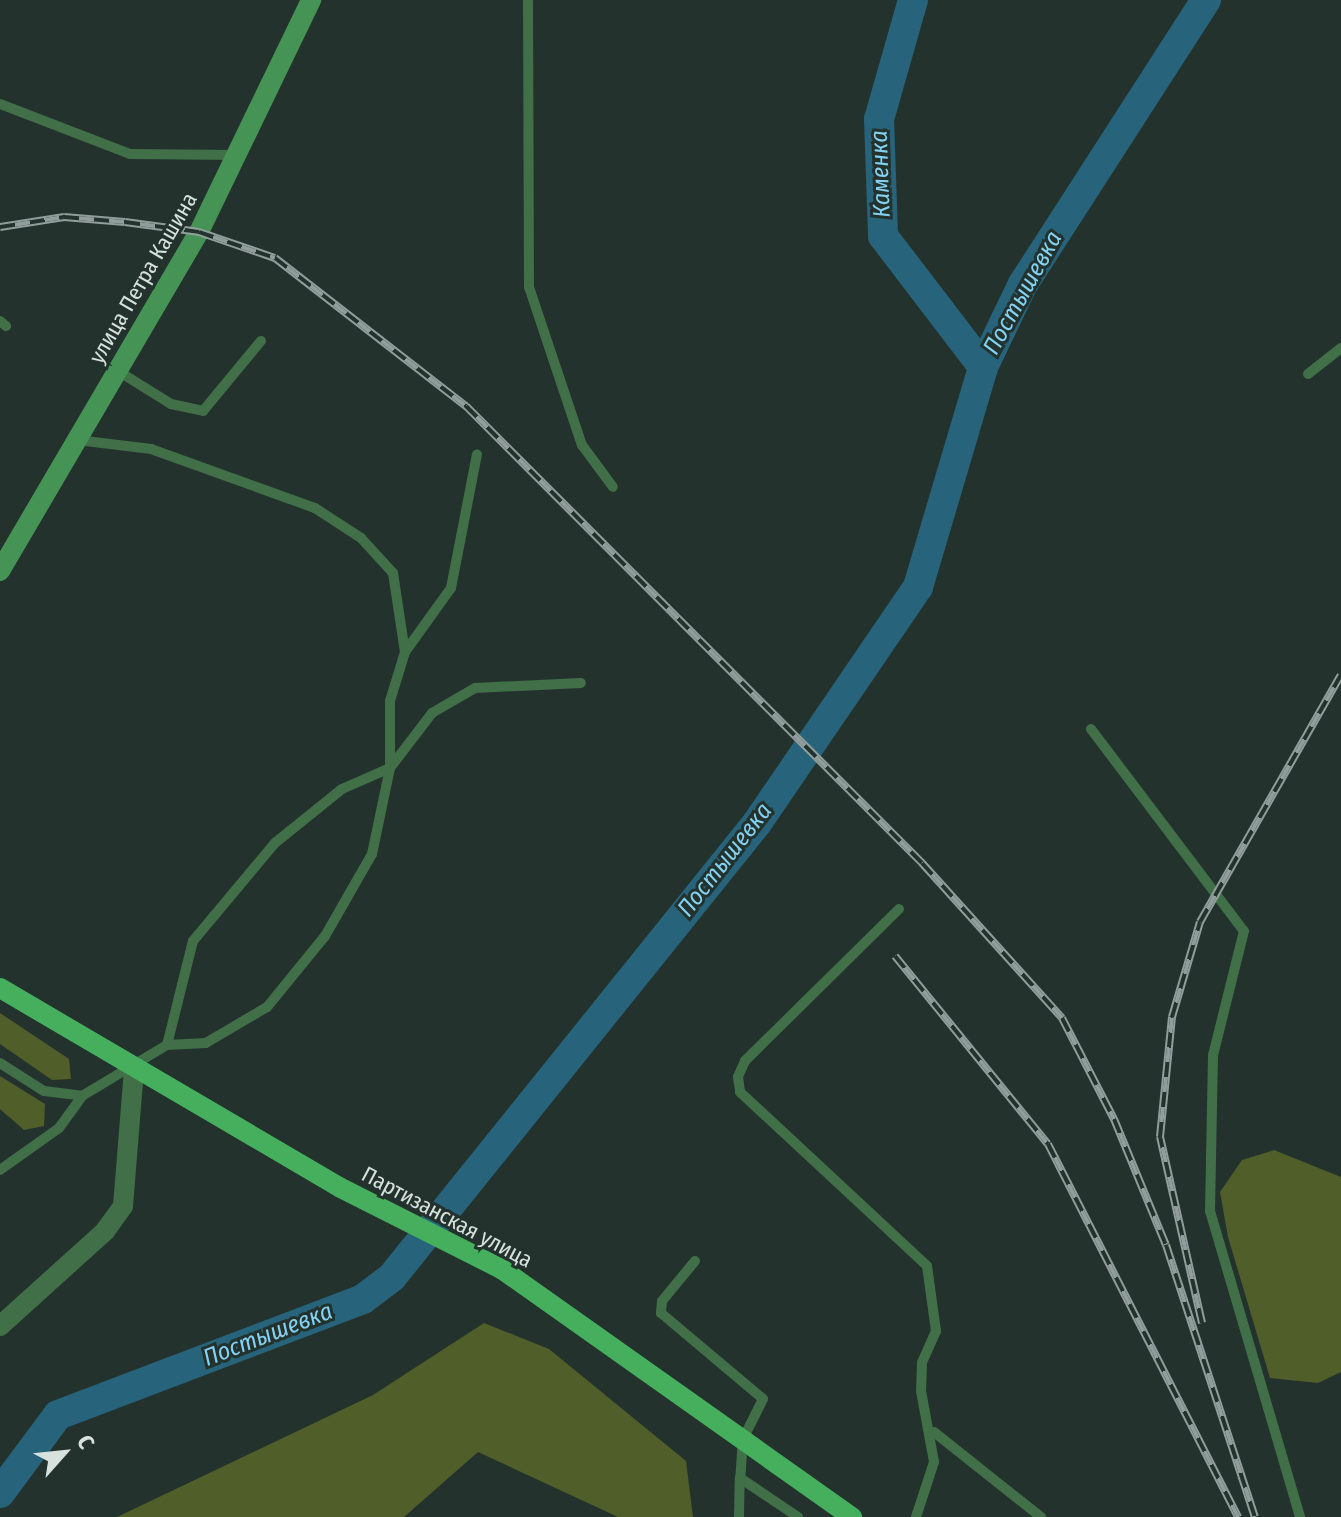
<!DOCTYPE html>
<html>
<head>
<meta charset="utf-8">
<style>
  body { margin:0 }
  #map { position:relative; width:1341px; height:1517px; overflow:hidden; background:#23322d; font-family:"Fira Sans Condensed",sans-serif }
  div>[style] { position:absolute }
  .green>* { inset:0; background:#505e29 }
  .river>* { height:30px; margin:-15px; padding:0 15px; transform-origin:15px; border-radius:15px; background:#27647b }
  .service>* { height:10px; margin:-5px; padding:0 5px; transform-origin:5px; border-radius:5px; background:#406f48 }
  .minor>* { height:20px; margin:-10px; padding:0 10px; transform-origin:10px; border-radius:10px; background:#406f48 }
  .secondary>* { height:20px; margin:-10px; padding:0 10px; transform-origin:10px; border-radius:10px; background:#459455 }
  .primary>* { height:20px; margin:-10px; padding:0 10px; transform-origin:10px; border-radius:10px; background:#45af5d }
  .rail>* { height:8px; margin-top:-4px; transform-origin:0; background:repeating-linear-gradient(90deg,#23322d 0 15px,#919d9a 0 30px); box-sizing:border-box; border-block:2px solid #919d9a }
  span { translate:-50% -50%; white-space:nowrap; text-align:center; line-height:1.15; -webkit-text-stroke:6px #23322d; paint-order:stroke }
  .street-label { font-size:22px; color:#d7e1de }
  .water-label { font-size:24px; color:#83d2f3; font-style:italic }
  .north { position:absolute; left:24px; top:1413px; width:80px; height:80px; -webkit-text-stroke:6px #23322d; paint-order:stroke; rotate:63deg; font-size:22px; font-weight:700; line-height:32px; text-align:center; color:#d7e1de }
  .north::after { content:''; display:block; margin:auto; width:28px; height:36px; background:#d7e1de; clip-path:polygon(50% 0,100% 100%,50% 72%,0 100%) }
</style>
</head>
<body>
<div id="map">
  <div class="green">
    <div style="clip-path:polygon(0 1013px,69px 1059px,71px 1079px,52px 1080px,0 1044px)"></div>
    <div style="clip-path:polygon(0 1076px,45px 1104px,44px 1126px,24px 1130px,0 1109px)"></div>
    <div style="clip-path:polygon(1274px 1150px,1341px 1177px,1341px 1372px,1318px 1383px,1270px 1378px,1228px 1237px,1220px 1192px,1242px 1160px)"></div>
    <div style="clip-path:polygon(484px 1323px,549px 1349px,686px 1461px,693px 1517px,618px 1517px,478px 1452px,404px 1517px,117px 1517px,373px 1395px)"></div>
  </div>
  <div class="river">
    <div style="left:913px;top:0;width:124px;rotate:105.9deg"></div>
    <div style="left:879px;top:119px;width:117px;rotate:88deg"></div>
    <div style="left:883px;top:236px;width:165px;rotate:52.6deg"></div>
    <div style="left:0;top:1493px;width:97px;rotate:-53.4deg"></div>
    <div style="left:58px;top:1415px;width:326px;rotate:-20.8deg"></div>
    <div style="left:363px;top:1299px;width:36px;rotate:-37deg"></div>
    <div style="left:392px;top:1277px;width:583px;rotate:-51.2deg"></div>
    <div style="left:757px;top:823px;width:286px;rotate:-55.7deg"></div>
    <div style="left:918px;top:587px;width:229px;rotate:-73.5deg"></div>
    <div style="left:983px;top:367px;width:92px;rotate:-64.3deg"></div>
    <div style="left:1023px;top:284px;width:338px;rotate:-57.2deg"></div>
  </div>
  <div class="service">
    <div style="left:528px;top:0;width:287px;rotate:89.8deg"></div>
    <div style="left:529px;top:287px;width:167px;rotate:71.5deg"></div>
    <div style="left:582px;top:445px;width:52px;rotate:53.6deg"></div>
    <div style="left:0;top:104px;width:139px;rotate:21deg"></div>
    <div style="left:130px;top:154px;width:106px;rotate:0.5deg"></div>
    <div style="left:0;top:321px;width:8px;rotate:40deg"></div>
    <div style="left:118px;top:371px;width:62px;rotate:31.9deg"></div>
    <div style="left:171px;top:404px;width:33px;rotate:12deg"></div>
    <div style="left:203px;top:411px;width:91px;rotate:-50.4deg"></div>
    <div style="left:1308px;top:374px;width:42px;rotate:-38.2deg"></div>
    <div style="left:77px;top:440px;width:75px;rotate:6.9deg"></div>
    <div style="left:151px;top:449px;width:174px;rotate:19.8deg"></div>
    <div style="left:315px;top:508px;width:55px;rotate:33.1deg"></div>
    <div style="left:361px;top:538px;width:47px;rotate:47.6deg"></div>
    <div style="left:393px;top:573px;width:80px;rotate:81.4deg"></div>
    <div style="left:405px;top:652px;width:51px;rotate:107deg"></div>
    <div style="left:390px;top:701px;width:67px;rotate:90deg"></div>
    <div style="left:390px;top:768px;width:88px;rotate:101.8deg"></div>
    <div style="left:372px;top:854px;width:95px;rotate:119.8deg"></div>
    <div style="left:325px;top:936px;width:92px;rotate:129.2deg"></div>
    <div style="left:267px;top:1007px;width:71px;rotate:149.5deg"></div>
    <div style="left:206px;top:1043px;width:39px;rotate:177deg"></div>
    <div style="left:405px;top:652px;width:79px;rotate:-54.3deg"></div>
    <div style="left:451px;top:588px;width:136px;rotate:-79deg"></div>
    <div style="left:1091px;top:729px;width:253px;rotate:52.9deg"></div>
    <div style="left:1244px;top:931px;width:128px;rotate:104deg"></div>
    <div style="left:1213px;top:1055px;width:156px;rotate:91.1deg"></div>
    <div style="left:1210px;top:1211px;width:319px;rotate:73.6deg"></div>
    <div style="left:899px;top:909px;width:216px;rotate:135.4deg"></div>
    <div style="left:745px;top:1061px;width:17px;rotate:114deg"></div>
    <div style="left:738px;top:1077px;width:15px;rotate:82deg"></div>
    <div style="left:740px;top:1092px;width:255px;rotate:42.9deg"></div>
    <div style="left:927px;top:1266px;width:66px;rotate:82.1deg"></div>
    <div style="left:936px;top:1331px;width:35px;rotate:114deg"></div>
    <div style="left:922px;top:1363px;width:28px;rotate:92deg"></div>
    <div style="left:921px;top:1391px;width:72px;rotate:79.6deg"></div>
    <div style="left:934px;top:1462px;width:58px;rotate:108.1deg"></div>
    <div style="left:0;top:1063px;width:52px;rotate:32.5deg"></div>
    <div style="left:44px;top:1091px;width:38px;rotate:7deg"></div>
    <div style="left:0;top:1170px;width:72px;rotate:-35.4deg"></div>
    <div style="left:59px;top:1128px;width:39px;rotate:-54deg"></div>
    <div style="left:82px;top:1096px;width:99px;rotate:-31deg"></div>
    <div style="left:167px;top:1045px;width:107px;rotate:-76deg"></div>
    <div style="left:193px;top:941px;width:128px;rotate:-50.1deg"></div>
    <div style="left:275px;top:843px;width:86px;rotate:-38.9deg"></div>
    <div style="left:342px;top:789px;width:52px;rotate:-23.6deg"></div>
    <div style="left:390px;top:768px;width:69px;rotate:-52.6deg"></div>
    <div style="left:432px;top:713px;width:50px;rotate:-30.2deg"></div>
    <div style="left:475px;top:688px;width:106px;rotate:-2.7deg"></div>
    <div style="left:695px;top:1261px;width:52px;rotate:129.5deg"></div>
    <div style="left:662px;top:1301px;width:12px;rotate:95deg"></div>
    <div style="left:661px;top:1313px;width:133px;rotate:40.1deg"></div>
    <div style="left:763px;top:1399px;width:45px;rotate:116.6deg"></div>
    <div style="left:743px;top:1439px;width:39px;rotate:94deg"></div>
    <div style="left:740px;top:1478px;width:70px;rotate:33.9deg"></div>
    <div style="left:934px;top:1432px;width:137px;rotate:38.5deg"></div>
    <div style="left:739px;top:1517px;width:39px;rotate:-89deg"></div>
  </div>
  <div class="minor">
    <div style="left:0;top:1326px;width:142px;rotate:-42.1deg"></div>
    <div style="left:105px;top:1231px;width:31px;rotate:-54deg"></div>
    <div style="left:123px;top:1206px;width:137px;rotate:-85.4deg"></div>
  </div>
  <div class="secondary">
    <div style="left:0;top:571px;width:393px;rotate:-59.6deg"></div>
    <div style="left:199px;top:232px;width:258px;rotate:-64.2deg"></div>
  </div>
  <div class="primary">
    <div style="left:0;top:988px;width:393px;rotate:30.4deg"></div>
    <div style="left:339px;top:1187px;width:184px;rotate:26.8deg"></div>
    <div style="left:503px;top:1270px;width:428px;rotate:35.3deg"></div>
  </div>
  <div class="rail">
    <div style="left:0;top:227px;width:65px;rotate:-8.9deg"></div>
    <div style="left:64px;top:217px;width:61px;rotate:4.7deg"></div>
    <div style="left:125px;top:222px;width:75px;rotate:7.7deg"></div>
    <div style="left:199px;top:232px;width:80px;rotate:18.9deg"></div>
    <div style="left:275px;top:258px;width:242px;rotate:37.8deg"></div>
    <div style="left:466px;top:406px;width:646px;rotate:45.06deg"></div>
    <div style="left:922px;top:863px;width:209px;rotate:47.9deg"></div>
    <div style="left:1062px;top:1018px;width:114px;rotate:62.8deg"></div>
    <div style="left:1114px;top:1119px;width:136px;rotate:67.6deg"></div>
    <div style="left:1166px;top:1245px;width:286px;rotate:71.9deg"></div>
    <div style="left:895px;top:956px;width:242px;rotate:50.9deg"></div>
    <div style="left:1048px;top:1144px;width:419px;rotate:63deg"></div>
    <div style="left:1202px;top:1323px;width:191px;rotate:-102.7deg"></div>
    <div style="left:1160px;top:1137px;width:121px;rotate:-84.3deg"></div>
    <div style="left:1172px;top:1017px;width:99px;rotate:-73.6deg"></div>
    <div style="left:1200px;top:922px;width:284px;rotate:-60.3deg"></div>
  </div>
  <div class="street-label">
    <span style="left:143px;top:278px;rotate:-60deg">улица Петра Кашина</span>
    <span style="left:447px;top:1217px;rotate:28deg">Партизанская улица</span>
  </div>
  <div class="water-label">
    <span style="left:881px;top:174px;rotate:-92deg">Каменка</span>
    <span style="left:1023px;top:293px;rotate:-61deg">Постышевка</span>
    <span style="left:725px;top:860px;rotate:-52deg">Постышевка</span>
    <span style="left:268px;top:1335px;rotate:-21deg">Постышевка</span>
  </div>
  <div class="north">С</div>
</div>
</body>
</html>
